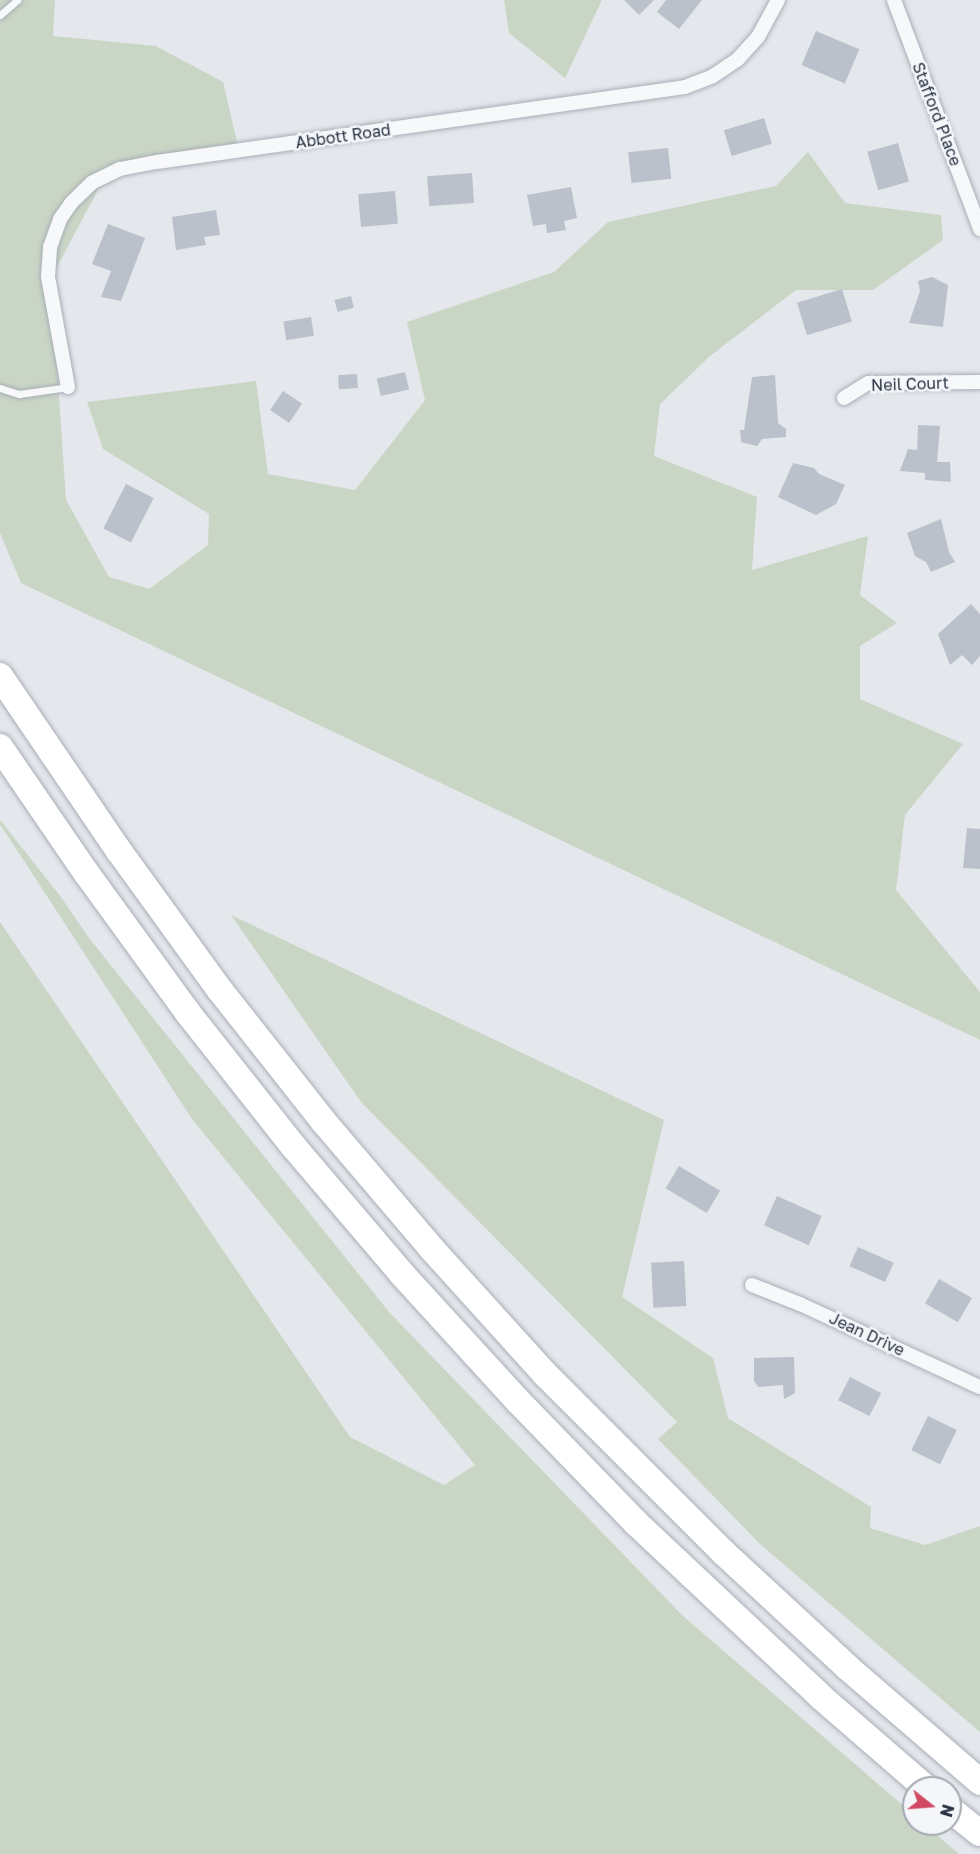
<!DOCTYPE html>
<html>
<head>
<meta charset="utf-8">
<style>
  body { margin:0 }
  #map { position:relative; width:980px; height:1854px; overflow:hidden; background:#e4e7ec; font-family:"Golos Text",sans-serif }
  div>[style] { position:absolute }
  .green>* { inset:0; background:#cad6c5 }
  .building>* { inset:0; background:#bbc1ca; transform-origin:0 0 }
  .roads { filter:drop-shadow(0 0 2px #a9aeb7) drop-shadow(0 0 2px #a9aeb7) }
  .lane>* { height:7px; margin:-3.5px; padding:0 3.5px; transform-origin:3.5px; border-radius:3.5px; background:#f7f8fa }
  .street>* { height:14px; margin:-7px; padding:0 7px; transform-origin:7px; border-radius:7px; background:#f7f8fa }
  .highway>* { height:26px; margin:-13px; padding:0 13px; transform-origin:13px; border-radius:13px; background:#fff }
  span { translate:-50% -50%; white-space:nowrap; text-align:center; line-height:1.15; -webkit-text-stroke:5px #f4f6f9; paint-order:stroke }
  .street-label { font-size:16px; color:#2b3545 }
  .north { position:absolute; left:902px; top:1776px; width:60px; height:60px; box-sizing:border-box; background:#f4f6f9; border:2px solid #a4a9b1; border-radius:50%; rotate:107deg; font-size:16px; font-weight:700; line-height:24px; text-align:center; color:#2b3545 }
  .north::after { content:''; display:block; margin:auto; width:21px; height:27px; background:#d14963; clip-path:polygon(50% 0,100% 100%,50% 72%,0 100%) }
</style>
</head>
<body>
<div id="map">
  <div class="green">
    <div style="clip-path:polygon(0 0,55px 0,53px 36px,156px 46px,223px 82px,239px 150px,107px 173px,51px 278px,66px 500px,109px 577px,149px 589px,208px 545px,209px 514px,103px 449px,87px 402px,256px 381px,268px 474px,355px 490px,425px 400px,407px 322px,554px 272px,608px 222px,776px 186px,808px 152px,845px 203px,941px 215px,943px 240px,873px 290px,796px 290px,710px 356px,660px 404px,654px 456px,757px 497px,752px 570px,868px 536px,860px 595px,897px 623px,860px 646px,860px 699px,963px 744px,905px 815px,896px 890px,980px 992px,980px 1040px,21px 583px,0 533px)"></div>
    <div style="clip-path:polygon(504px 0,602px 0,565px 78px,509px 33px)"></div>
    <div style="clip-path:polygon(0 820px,61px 897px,89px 938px,389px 1312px,682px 1615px,914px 1815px,914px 1824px,924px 1824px,959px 1854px,0 1854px,0 922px,350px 1437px,444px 1485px,475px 1465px,192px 1119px,0 824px)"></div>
    <div style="clip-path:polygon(231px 915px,664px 1120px,622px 1297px,713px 1358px,728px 1418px,871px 1507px,870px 1528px,925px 1545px,980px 1526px,980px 1732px,761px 1545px,658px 1439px,677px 1422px,361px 1102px)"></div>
  </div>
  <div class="building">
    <div style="clip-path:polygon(624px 0,654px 0,639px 15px)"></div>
    <div style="clip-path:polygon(666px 0,702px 0,679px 29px,657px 12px)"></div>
    <div style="left:816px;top:31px;width:47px;height:37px;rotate:23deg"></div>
    <div style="left:764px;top:118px;width:27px;height:42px;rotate:73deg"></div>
    <div style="left:898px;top:143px;width:40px;height:32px;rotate:74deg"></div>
    <div style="left:668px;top:148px;width:31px;height:40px;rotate:84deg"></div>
    <div style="left:472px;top:173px;width:30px;height:45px;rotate:86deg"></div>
    <div style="clip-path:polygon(571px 187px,577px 218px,564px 221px,566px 230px,547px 233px,546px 224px,533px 226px,527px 195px)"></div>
    <div style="left:395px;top:191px;width:33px;height:37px;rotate:85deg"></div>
    <div style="clip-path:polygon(216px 210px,220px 235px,204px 237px,206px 245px,176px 250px,172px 217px)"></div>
    <div style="clip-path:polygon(108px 224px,145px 238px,121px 301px,101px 297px,111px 271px,92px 264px)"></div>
    <div style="clip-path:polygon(932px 277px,948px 285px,943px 327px,909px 323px,920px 291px,918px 281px)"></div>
    <div style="left:842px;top:289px;width:34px;height:47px;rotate:73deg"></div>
    <div style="left:351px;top:296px;width:12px;height:17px;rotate:76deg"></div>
    <div style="left:311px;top:317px;width:19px;height:28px;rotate:81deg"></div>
    <div style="left:405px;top:372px;width:18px;height:29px;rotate:77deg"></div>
    <div style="left:357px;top:374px;width:14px;height:19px;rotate:86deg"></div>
    <div style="clip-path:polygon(775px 375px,778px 423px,786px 429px,786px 437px,762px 439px,757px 446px,741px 442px,740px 430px,744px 430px,752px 377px)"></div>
    <div style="left:283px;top:391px;width:23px;height:23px;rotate:34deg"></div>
    <div style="clip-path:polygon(918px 425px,940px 426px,937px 462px,950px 462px,951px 482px,925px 480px,925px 473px,900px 471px,908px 449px,917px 450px)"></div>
    <div style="clip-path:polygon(793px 463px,814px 468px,819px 474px,845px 485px,836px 504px,816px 515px,778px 497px)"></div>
    <div style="left:126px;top:484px;width:31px;height:50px;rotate:27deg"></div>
    <div style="clip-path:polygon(941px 519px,949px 552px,955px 562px,931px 572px,926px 562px,915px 556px,907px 533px)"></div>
    <div style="clip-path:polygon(971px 604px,980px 614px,980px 656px,972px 665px,962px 655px,950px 665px,938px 634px)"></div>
    <div style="clip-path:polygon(967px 828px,980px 829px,980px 869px,963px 868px)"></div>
    <div style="left:679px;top:1166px;width:48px;height:26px;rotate:31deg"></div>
    <div style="left:777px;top:1196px;width:49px;height:32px;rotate:24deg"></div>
    <div style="left:858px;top:1247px;width:39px;height:21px;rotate:24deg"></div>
    <div style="left:684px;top:1261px;width:45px;height:33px;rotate:87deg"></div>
    <div style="left:939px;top:1279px;width:38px;height:28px;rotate:30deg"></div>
    <div style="clip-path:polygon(794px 1357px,795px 1393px,784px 1399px,783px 1385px,758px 1387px,754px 1381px,754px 1358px)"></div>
    <div style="left:850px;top:1377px;width:35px;height:26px;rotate:27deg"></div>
    <div style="left:928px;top:1416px;width:32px;height:38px;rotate:26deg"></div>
  </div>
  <div class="roads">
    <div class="lane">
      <div style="left:0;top:15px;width:23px;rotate:-41deg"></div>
      <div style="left:0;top:388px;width:20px;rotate:18deg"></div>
      <div style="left:19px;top:394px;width:49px;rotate:-8.1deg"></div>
    </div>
    <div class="street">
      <div style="left:894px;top:0;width:245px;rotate:69.4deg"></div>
      <div style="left:68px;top:387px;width:112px;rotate:-100.3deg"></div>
      <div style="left:48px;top:277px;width:30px;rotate:-86deg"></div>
      <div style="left:50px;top:247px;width:30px;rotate:-70deg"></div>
      <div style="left:60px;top:219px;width:19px;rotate:-55deg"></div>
      <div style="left:71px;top:203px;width:30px;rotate:-44deg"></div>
      <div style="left:93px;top:182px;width:30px;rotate:-26deg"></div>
      <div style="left:120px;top:169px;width:38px;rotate:-11deg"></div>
      <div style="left:157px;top:162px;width:533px;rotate:-8.08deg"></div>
      <div style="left:685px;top:87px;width:30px;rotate:-21deg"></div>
      <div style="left:713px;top:76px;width:30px;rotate:-34deg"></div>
      <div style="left:738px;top:59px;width:30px;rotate:-48deg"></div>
      <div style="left:758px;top:37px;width:42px;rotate:-61.6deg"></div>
      <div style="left:844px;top:398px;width:28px;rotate:-32deg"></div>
      <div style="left:868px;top:383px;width:112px;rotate:-0.5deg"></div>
      <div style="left:752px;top:1285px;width:52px;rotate:21.6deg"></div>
      <div style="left:800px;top:1304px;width:198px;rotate:24.8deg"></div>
    </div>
    <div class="highway">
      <div style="left:0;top:676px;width:212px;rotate:55.8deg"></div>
      <div style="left:119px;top:851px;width:170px;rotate:54.1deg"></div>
      <div style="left:219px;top:989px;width:169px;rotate:51.7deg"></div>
      <div style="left:324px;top:1122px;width:167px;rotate:49.6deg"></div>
      <div style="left:432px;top:1249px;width:169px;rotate:47.9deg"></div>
      <div style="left:545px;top:1374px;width:252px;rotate:45deg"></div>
      <div style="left:723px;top:1552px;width:169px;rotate:42.8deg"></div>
      <div style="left:847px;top:1667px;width:176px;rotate:40.8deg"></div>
      <div style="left:0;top:747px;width:154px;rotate:55.6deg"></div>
      <div style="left:87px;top:874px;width:172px;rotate:54deg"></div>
      <div style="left:188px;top:1013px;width:171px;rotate:51.7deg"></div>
      <div style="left:294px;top:1147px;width:167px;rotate:49.6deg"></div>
      <div style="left:402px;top:1274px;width:171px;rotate:47.6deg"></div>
      <div style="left:517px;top:1400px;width:171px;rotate:45.9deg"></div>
      <div style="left:636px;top:1523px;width:254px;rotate:43.2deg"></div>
      <div style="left:821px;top:1697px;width:139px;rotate:40.9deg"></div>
      <div style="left:950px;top:1809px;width:38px;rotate:39deg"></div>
    </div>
  </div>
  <div class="street-label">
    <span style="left:937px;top:114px;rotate:69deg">Stafford Place</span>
    <span style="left:343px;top:136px;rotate:-8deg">Abbott Road</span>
    <span style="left:910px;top:384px;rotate:-2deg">Neil Court</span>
    <span style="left:867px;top:1334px;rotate:25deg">Jean Drive</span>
  </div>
  <div class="north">N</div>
</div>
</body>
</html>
